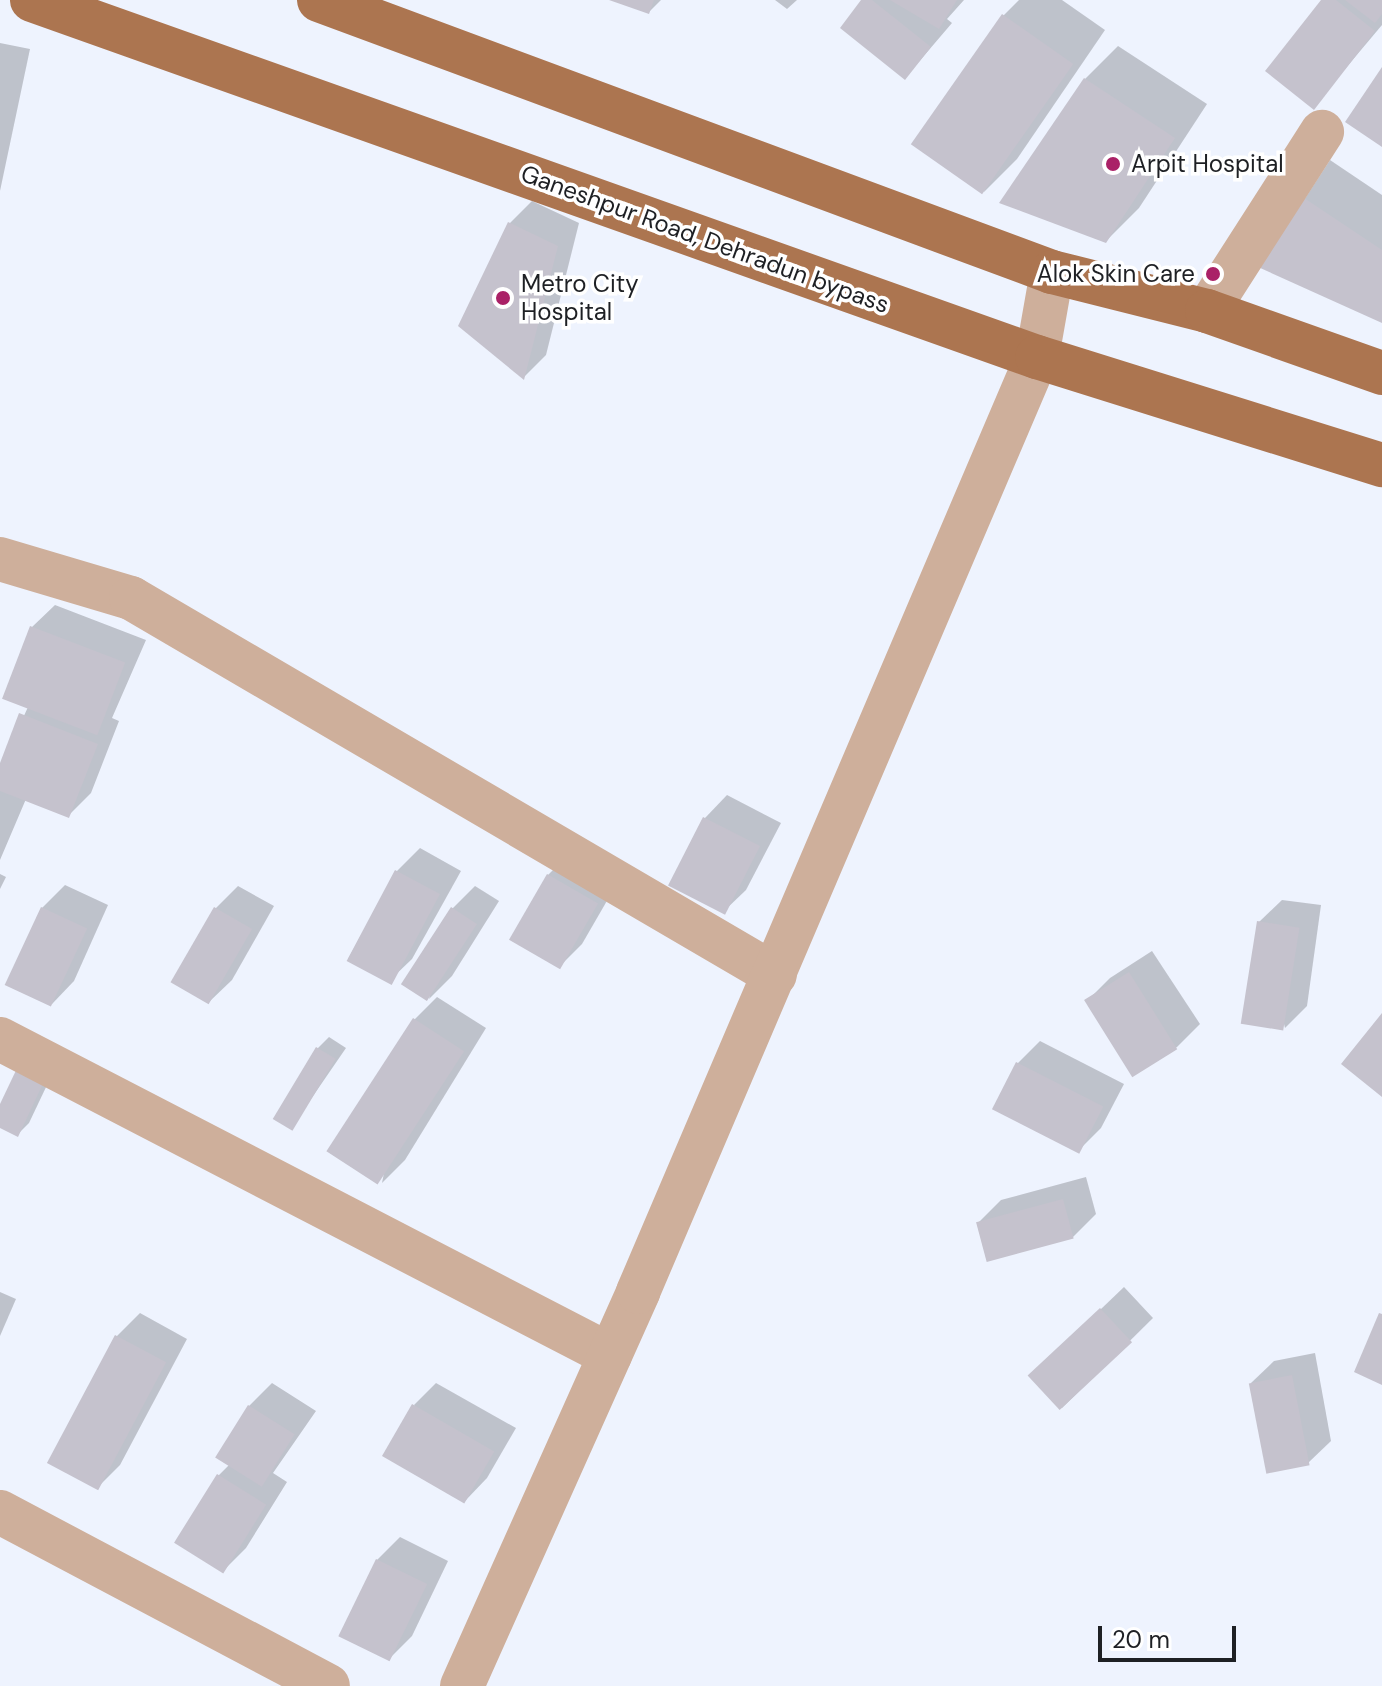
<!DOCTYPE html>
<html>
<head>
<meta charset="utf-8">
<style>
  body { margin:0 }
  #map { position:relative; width:1382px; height:1686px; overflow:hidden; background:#eef3fe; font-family:"DM Sans",sans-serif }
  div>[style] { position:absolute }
  .shadow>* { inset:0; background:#0003 }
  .building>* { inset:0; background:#c5c2cd; transform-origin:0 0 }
  .minor>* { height:44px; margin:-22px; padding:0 22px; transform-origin:22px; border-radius:22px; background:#ceaf9b }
  .primary>* { height:44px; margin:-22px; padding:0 22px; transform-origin:22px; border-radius:22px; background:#ac7550 }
  .dots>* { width:22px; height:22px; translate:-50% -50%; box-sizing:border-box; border:4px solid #fff; border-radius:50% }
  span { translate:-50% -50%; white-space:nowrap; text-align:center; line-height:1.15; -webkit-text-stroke:7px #fff; paint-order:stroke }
  .poi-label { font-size:24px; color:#1e2024 }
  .left { translate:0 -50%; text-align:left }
  .right { translate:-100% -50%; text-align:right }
  .street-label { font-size:24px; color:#1e2024 }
  .scale { position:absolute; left:1098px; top:1626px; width:138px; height:36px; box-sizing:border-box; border:4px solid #1e2024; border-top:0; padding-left:10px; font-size:24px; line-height:28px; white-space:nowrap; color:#1e2024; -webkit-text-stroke:6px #fff; paint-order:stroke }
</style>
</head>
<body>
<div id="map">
  <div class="shadow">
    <div style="clip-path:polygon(613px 0,661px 0,649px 12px)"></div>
    <div style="clip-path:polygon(775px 0,797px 0,787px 9px)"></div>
    <div style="clip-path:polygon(864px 0,964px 0,947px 19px,952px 23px,905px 78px)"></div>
    <div style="clip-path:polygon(1019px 0,1062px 0,1105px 30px,1017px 159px,984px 192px,1003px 16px)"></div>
    <div style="clip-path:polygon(1323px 0,1382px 0,1382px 25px,1313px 107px)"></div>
    <div style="clip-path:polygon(0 43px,30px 49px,0 191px)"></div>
    <div style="clip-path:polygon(1118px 46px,1207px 104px,1139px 208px,1106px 241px,1085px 79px)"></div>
    <div style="clip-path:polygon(1330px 160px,1382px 195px,1382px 321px,1261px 266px)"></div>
    <div style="clip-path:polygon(532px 201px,579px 223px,546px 355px,524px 377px,510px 223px)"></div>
    <div style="clip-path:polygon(55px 605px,146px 640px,112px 718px,119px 721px,91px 793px,69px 815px,26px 799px,0 860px,0 768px,28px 707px,32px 627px)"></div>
    <div style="clip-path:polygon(727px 795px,781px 823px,746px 890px,723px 912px,705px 818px)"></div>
    <div style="clip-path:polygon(420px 848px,461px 871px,412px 959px,389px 981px,348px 959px,397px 871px)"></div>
    <div style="clip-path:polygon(571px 852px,619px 880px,582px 944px,559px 967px,548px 875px)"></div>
    <div style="clip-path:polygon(0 874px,6px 877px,0 889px)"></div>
    <div style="clip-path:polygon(65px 885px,108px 905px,74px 981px,52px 1004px,42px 908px)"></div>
    <div style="clip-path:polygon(238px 886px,274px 906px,232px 980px,209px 1002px,216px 908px)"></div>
    <div style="clip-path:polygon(475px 886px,499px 901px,452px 976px,429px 999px,452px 909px)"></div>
    <div style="clip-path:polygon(1282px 900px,1321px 905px,1307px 1006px,1285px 1028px,1259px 922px)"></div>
    <div style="clip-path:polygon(1152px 951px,1200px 1024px,1177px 1047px,1134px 1075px,1087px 1001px,1110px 978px)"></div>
    <div style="clip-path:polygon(437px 997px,486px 1028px,405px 1160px,382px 1183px,414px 1020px)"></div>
    <div style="clip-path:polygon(329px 1037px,346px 1048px,291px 1128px,318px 1048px)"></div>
    <div style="clip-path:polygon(1040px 1041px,1124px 1084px,1101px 1128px,1078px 1151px,1017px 1064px)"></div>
    <div style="clip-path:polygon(57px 1064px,29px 1123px,18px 1134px,0 1126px,0 1109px)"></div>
    <div style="clip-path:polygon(1086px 1177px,1096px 1214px,1073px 1237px,978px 1223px,1001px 1200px)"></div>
    <div style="clip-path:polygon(1124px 1287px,1153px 1318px,1062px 1408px,1054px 1354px)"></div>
    <div style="clip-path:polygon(0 1292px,16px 1299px,0 1336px)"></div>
    <div style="clip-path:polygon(140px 1313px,187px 1339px,120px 1465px,97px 1488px,49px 1462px,117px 1336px)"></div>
    <div style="clip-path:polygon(1315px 1353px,1331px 1441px,1308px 1463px,1251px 1383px,1274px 1361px)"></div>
    <div style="clip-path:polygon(272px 1383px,316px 1411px,273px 1473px,287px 1482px,246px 1548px,223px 1571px,218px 1476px,230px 1464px,218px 1457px,249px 1406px)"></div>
    <div style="clip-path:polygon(436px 1383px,516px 1428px,487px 1478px,465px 1501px,414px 1405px)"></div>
    <div style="clip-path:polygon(400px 1537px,448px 1561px,412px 1636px,389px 1659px,377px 1560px)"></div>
  </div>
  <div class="building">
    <div style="clip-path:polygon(609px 0,654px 0,649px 14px)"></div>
    <div style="clip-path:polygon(861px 0,872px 0,931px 47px,905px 80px,840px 28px)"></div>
    <div style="clip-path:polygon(890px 0,957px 0,939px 29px)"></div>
    <div style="clip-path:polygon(1321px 0,1336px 0,1375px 31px,1314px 110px,1265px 71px)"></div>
    <div style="clip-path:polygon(1345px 0,1382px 0,1382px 14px,1375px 23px)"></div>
    <div style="left:1002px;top:14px;width:87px;height:159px;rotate:35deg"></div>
    <div style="clip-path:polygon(1382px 67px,1382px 147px,1345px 122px)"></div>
    <div style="clip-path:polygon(1084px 78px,1175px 138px,1106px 243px,999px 203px)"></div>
    <div style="clip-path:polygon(1295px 192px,1382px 250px,1382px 323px,1258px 267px)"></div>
    <div style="clip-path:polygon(508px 222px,558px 246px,524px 380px,458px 326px)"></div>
    <div style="left:30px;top:626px;width:102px;height:78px;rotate:21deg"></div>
    <div style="clip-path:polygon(19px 713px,98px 744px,69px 818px,0 791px,0 763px)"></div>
    <div style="left:703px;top:817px;width:64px;height:77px;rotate:27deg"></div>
    <div style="left:395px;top:870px;width:51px;height:103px;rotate:28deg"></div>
    <div style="left:547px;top:874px;width:59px;height:76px;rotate:30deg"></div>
    <div style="left:41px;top:907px;width:51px;height:86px;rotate:25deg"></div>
    <div style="left:214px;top:907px;width:44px;height:87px;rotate:30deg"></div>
    <div style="left:451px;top:907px;width:31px;height:92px;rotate:33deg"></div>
    <div style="left:1257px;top:921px;width:43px;height:104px;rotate:9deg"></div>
    <div style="left:1129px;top:972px;width:91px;height:53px;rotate:58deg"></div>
    <div style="clip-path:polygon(1382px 1013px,1382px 1097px,1341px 1064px)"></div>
    <div style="left:413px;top:1018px;width:61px;height:159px;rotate:33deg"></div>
    <div style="left:316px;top:1047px;width:23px;height:84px;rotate:31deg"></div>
    <div style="clip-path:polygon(20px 1062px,47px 1075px,18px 1137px,0 1128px,0 1104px)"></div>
    <div style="left:1016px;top:1062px;width:98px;height:53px;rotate:27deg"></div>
    <div style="left:1063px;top:1199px;width:41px;height:90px;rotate:75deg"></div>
    <div style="left:1100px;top:1308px;width:47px;height:99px;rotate:47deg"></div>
    <div style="clip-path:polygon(1379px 1313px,1382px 1314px,1382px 1385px,1354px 1372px)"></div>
    <div style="left:115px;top:1335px;width:58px;height:145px;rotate:28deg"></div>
    <div style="left:1292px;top:1375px;width:92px;height:44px;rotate:79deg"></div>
    <div style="left:412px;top:1404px;width:95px;height:60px;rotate:30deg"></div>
    <div style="left:248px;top:1405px;width:55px;height:62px;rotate:32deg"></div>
    <div style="left:217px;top:1474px;width:58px;height:81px;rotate:32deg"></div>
    <div style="left:376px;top:1559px;width:57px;height:86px;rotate:26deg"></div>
  </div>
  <div class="minor">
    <div style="left:1207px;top:311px;width:213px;rotate:-57.3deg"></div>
    <div style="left:0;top:559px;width:137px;rotate:16.6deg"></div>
    <div style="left:131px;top:598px;width:746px;rotate:30.34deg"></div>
    <div style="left:0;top:1039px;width:687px;rotate:27.39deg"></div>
    <div style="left:0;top:1512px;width:371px;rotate:27.9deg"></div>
    <div style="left:462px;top:1686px;width:432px;rotate:-65.9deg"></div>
    <div style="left:638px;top:1292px;width:1017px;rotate:-66.89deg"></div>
    <div style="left:1037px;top:357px;width:86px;rotate:-80deg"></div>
  </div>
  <div class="primary">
    <div style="left:32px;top:0;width:1067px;rotate:19.56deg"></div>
    <div style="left:1037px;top:357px;width:362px;rotate:17.4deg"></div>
    <div style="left:319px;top:0;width:782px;rotate:20.36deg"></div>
    <div style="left:1052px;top:272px;width:160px;rotate:14.1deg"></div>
    <div style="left:1207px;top:311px;width:186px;rotate:19.5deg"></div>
  </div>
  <div class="dots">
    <div style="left:1113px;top:164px;background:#aa2167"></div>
    <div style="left:1213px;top:274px;background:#aa2167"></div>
    <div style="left:503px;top:298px;background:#aa2167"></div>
  </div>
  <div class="poi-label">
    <span class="left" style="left:1131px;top:164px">Arpit Hospital</span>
    <span class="right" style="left:1195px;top:274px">Alok Skin Care</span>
    <span class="left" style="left:521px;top:298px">Metro City<br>Hospital</span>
  </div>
  <div class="street-label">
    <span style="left:705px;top:239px;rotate:20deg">Ganeshpur Road, Dehradun bypass</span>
  </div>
  <div class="scale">20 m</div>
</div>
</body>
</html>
